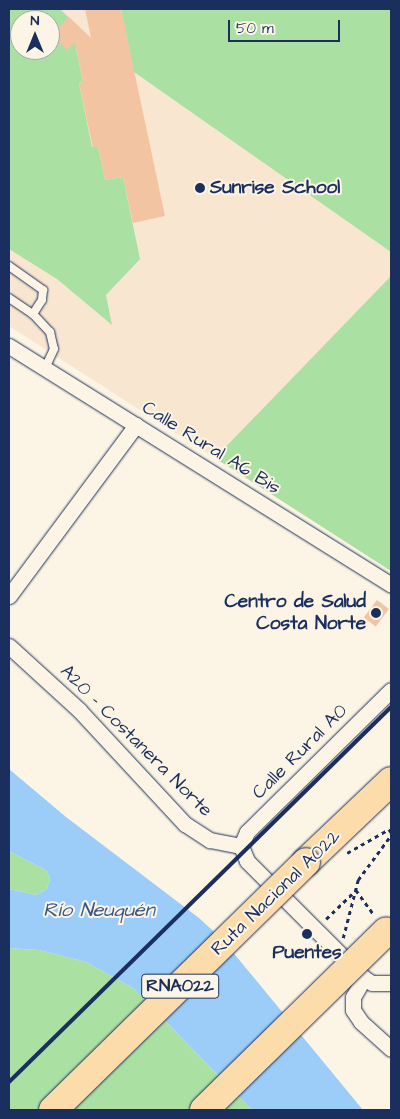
<!DOCTYPE html>
<html>
<head>
<meta charset="utf-8">
<style>
  body { margin:0 }
  #map { position:relative; width:400px; height:1119px; overflow:hidden; background:#fcf5e5; font-family:"Architects Daughter",sans-serif }
  div>[style] { position:absolute }
  .built>* { inset:0; background:#f9e6d1 }
  .green>* { inset:0; background:#abe0a3 }
  .water>* { inset:0; background:#9ccdf9 }
  .building>* { inset:0; background:#f2c4a1; transform-origin:0 0 }
  .path>* { height:2.5px; margin-top:-1.25px; transform-origin:0; background:repeating-linear-gradient(90deg,#1b2f5e 0 4px,transparent 0 8px) }
  .roads { filter:drop-shadow(0 0 1px #1b2f5e) drop-shadow(0 0 1px #1b2f5e) }
  .lane>* { height:8px; margin:-4px; padding:0 4px; transform-origin:4px; border-radius:4px; background:#fcf5e5 }
  .street>* { height:15px; margin:-7.5px; padding:0 7.5px; transform-origin:7.5px; border-radius:7.5px; background:#fcf5e5 }
  .highway>* { height:28px; margin:-14px; padding:0 14px; transform-origin:14px; border-radius:14px; background:#fddcac }
  .rail>* { height:4px; margin:-2px; padding:0 2px; transform-origin:2px; border-radius:2px; background:#1b2f5e }
  .bridges { filter:drop-shadow(0 0 1px #1b2f5e) drop-shadow(0 0 1px #1b2f5e) }
  .highway-bridge>* { height:28px; margin:-14px; padding:0 14px; transform-origin:14px; border-radius:14px; background:#fddcac }
  .dots>* { width:14px; height:14px; translate:-50% -50%; box-sizing:border-box; border:2px solid #fcf5e5; border-radius:50% }
  span { translate:-50% -50%; white-space:nowrap; text-align:center; line-height:1.15; -webkit-text-stroke:4px #fcf5e5; paint-order:stroke }
  .shield-label span { padding:1px 4px; background:#fcf5e5; border:1px solid; border-radius:4px; -webkit-text-stroke-width:0 }
  .shield-label { font-size:18px; color:#1b2f5e; font-weight:700 }
  .poi-label { font-size:19px; color:#1b2f5e; font-weight:700 }
  .left { translate:0 -50%; text-align:left }
  .right { translate:-100% -50%; text-align:right }
  .street-label { font-size:19px; color:#1b2f5e }
  .water-label { font-size:20px; color:#3b5685; font-style:italic }
  .frame { position:absolute; inset:0; border:10px solid #1b2f5e; pointer-events:none }
  .north { position:absolute; left:10px; top:10px; width:50px; height:50px; box-sizing:border-box; background:#fcf5e5; border:1px solid #a2a6af; border-radius:50%; rotate:0deg; font-size:14px; font-weight:700; line-height:20px; text-align:center; color:#1b2f5e }
  .north::after { content:''; display:block; margin:auto; width:18px; height:22px; background:#1b2f5e; clip-path:polygon(50% 0,100% 100%,50% 72%,0 100%) }
  .scale { position:absolute; left:228px; top:20px; width:112px; height:22px; box-sizing:border-box; border:2px solid #1b2f5e; border-top:0; padding-left:6px; font-size:15px; line-height:18px; white-space:nowrap; color:#1b2f5e; -webkit-text-stroke:4px #fcf5e5; paint-order:stroke }
</style>
</head>
<body>
<div id="map">
  <div class="built">
    <div style="clip-path:polygon(evenodd,9px 9px,391px 9px,391px 571px,9px 326px,9px 9px,20px 20px,50px 20px,50px 50px,20px 50px,20px 20px)"></div>
  </div>
  <div class="green">
    <div style="clip-path:polygon(evenodd,9px 9px,60px 9px,92px 40px,76px 48px,83px 82px,79px 83px,92px 147px,98px 146px,105px 180px,123px 177px,140px 259px,106px 295px,112px 325px,57px 279px,9px 249px,9px 9px,20px 20px,50px 20px,50px 50px,20px 50px,20px 20px)"></div>
    <div style="clip-path:polygon(121px 9px,391px 9px,391px 252px,134px 72px)"></div>
    <div style="clip-path:polygon(391px 276px,391px 571px,215px 458px)"></div>
    <div style="clip-path:polygon(9px 851px,47px 871px,50px 879px,47px 889px,36px 895px,9px 889px)"></div>
    <div style="clip-path:polygon(9px 948px,39px 950px,86px 962px,133px 988px,252px 1110px,9px 1110px)"></div>
  </div>
  <div class="water">
    <div style="clip-path:polygon(9px 769px,66px 817px,199px 918px,222px 939px,363px 1110px,252px 1110px,133px 988px,86px 962px,39px 950px,9px 948px,9px 889px,36px 895px,47px 889px,50px 879px,47px 871px,9px 851px)"></div>
  </div>
  <div class="building">
    <div style="clip-path:polygon(85px 9px,121px 9px,165px 216px,133px 223px,123px 177px,105px 180px,98px 146px,93px 148px,79px 83px,83px 82px,75px 42px,67px 50px,52px 34px,69px 17px,91px 38px)"></div>
    <div style="left:377px;top:600px;width:15px;height:22px;rotate:37deg"></div>
  </div>
  <div class="path">
    <div style="left:347px;top:853px;width:48px;rotate:-29.7deg"></div>
    <div style="left:389px;top:829px;width:4px;rotate:56deg"></div>
    <div style="left:356px;top:890px;width:31px;rotate:54deg"></div>
    <div style="left:326px;top:919px;width:40px;rotate:-44deg"></div>
    <div style="left:343px;top:938px;width:60px;rotate:-75.5deg"></div>
    <div style="left:358px;top:880px;width:56px;rotate:-53.7deg"></div>
  </div>
  <div class="roads">
    <div class="lane">
      <div style="left:9px;top:266px;width:42px;rotate:35.2deg"></div>
      <div style="left:43px;top:290px;width:10px;rotate:96deg"></div>
      <div style="left:42px;top:300px;width:17px;rotate:123deg"></div>
      <div style="left:9px;top:298px;width:29px;rotate:34deg"></div>
      <div style="left:33px;top:314px;width:25px;rotate:47deg"></div>
      <div style="left:50px;top:332px;width:17px;rotate:77deg"></div>
      <div style="left:54px;top:349px;width:21px;rotate:115deg"></div>
    </div>
    <div class="street">
      <div style="left:9px;top:346px;width:451px;rotate:32deg"></div>
      <div style="left:9px;top:596px;width:213px;rotate:-53.4deg"></div>
      <div style="left:9px;top:646px;width:95px;rotate:42.4deg"></div>
      <div style="left:79px;top:710px;width:156px;rotate:47.1deg"></div>
      <div style="left:185px;top:824px;width:30px;rotate:33deg"></div>
      <div style="left:210px;top:840px;width:32px;rotate:11deg"></div>
      <div style="left:241px;top:846px;width:15px;rotate:-67deg"></div>
      <div style="left:247px;top:832px;width:202px;rotate:-44.6deg"></div>
      <div style="left:241px;top:846px;width:16px;rotate:68deg"></div>
      <div style="left:247px;top:861px;width:165px;rotate:45deg"></div>
      <div style="left:364px;top:978px;width:9px;rotate:32deg"></div>
      <div style="left:372px;top:983px;width:19px"></div>
      <div style="left:364px;top:978px;width:22px;rotate:120deg"></div>
      <div style="left:353px;top:997px;width:13px;rotate:90deg"></div>
      <div style="left:353px;top:1010px;width:14px;rotate:56deg"></div>
      <div style="left:361px;top:1022px;width:40px;rotate:42deg"></div>
    </div>
    <div class="highway">
      <div style="left:306px;top:862px;width:117px;rotate:-43.6deg"></div>
    </div>
  </div>
  <div class="rail">
    <div style="left:9px;top:1082px;width:535px;rotate:-44.47deg"></div>
  </div>
  <div class="bridges">
    <div class="highway-bridge">
      <div style="left:53px;top:1110px;width:354px;rotate:-44.4deg"></div>
      <div style="left:204px;top:1110px;width:255px;rotate:-44.4deg"></div>
    </div>
  </div>
  <div class="dots">
    <div style="left:200px;top:188px;background:#1b2f5e"></div>
    <div style="left:376px;top:613px;background:#1b2f5e"></div>
    <div style="left:307px;top:934px;background:#1b2f5e"></div>
  </div>
  <div class="shield-label">
    <span style="left:180px;top:986px">RNA022</span>
  </div>
  <div class="poi-label">
    <span class="left" style="left:210px;top:188px">Sunrise School</span>
    <span class="right" style="left:366px;top:613px">Centro de Salud<br>Costa Norte</span>
    <span style="left:307px;top:953px">Puentes</span>
  </div>
  <div class="street-label">
    <span style="left:211px;top:448px;rotate:32deg">Calle Rural A6 Bis</span>
    <span style="left:136px;top:741px;rotate:45deg">A20 - Costanera Norte</span>
    <span style="left:300px;top:752px;rotate:-45deg">Calle Rural A0</span>
    <span style="left:276px;top:893px;rotate:-44deg">Ruta Nacional A022</span>
  </div>
  <div class="water-label">
    <span style="left:99px;top:910px">Río Neuquén</span>
  </div>
  <div class="frame"></div>
  <div class="north">N</div>
  <div class="scale">50 m</div>
</div>
</body>
</html>
